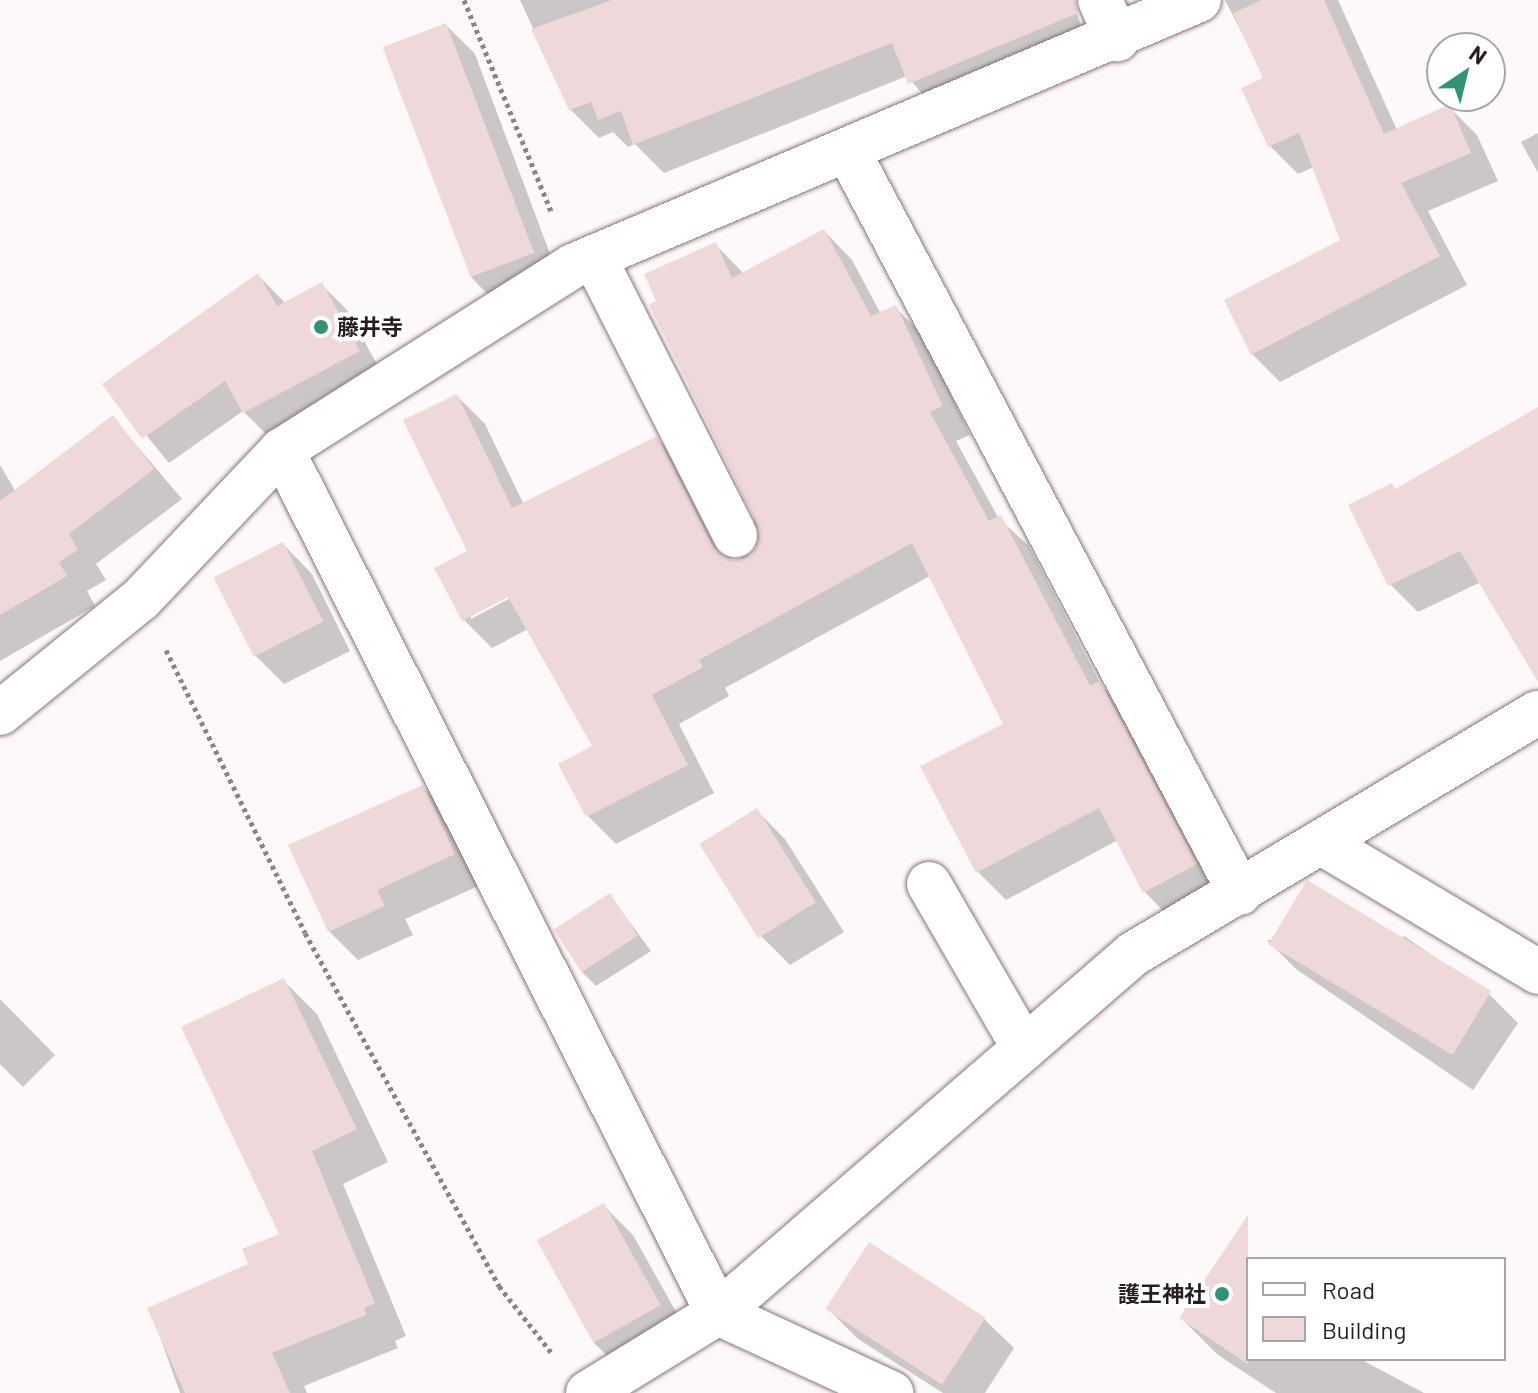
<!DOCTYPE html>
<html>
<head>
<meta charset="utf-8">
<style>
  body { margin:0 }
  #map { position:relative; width:1538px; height:1393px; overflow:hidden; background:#fef9f9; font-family:Barlow,"Noto Sans JP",sans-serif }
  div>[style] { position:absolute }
  .shadow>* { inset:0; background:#0003 }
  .building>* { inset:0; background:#efd8d9; transform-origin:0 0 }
  .path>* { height:5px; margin-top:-2.5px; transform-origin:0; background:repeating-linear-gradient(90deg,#8b8485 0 4px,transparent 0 8px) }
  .roads { filter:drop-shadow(0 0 2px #897575) drop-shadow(0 0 2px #897575) }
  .minor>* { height:44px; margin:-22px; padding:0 22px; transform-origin:22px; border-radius:22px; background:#fff }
  .dots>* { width:22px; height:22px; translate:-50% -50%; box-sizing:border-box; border:4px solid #fff; border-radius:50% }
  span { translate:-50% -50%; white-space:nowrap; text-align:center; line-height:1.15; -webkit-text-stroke:8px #fff; paint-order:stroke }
  .poi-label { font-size:22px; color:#251d1e; font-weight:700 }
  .left { translate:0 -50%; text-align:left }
  .right { translate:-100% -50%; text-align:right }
  .legend { position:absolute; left:1246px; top:1257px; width:260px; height:104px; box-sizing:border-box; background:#fff; border:2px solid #a8a5a5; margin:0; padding:10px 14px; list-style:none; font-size:24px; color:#251d1e }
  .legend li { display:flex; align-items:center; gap:16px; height:40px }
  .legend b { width:40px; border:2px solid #a8a5a5 }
  .north { position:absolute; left:1426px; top:32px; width:80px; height:80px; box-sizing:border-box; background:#fff; border:2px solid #a8a5a5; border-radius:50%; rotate:35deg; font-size:22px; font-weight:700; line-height:32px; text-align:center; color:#251d1e }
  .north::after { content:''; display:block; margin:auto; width:28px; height:36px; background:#2f9471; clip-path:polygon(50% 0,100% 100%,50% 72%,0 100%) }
</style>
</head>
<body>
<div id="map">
  <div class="shadow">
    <div style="clip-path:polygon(520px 0,1072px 0,1089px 48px,938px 112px,907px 76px,664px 173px,635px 144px,628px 147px,613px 132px,599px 138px,570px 109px)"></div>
    <div style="clip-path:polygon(1225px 0,1338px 0,1397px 130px,1449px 107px,1477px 135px,1498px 181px,1428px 211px,1467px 285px,1280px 382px,1252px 354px,1343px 240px,1314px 167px,1298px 174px,1270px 146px,1266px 79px)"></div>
    <div style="clip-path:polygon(446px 25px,475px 54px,561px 283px,499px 306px,470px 276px)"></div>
    <div style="clip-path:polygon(1538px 133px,1538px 173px,1521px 142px)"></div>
    <div style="clip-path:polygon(evenodd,824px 231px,852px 260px,881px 314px,895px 307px,923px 335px,970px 435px,956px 441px,999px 519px,1029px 546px,1101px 685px,1127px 712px,1223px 893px,1172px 920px,1144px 891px,1118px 840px,1006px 900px,978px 872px,1006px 725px,930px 576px,725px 688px,729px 696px,679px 724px,714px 793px,616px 844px,588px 816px,595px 747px,528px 629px,492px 648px,464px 620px,470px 552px,457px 396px,485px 424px,524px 505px,656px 438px,684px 466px,733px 562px,758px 549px,715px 244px,744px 274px,824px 231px,516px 591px,518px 594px,471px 619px,471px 614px,516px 591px)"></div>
    <div style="clip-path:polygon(258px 275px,286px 304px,322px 285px,347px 310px,384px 377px,270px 438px,243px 411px,169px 463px,105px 385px)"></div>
    <div style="clip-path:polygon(1538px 410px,1538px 677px,1481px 582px,1418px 612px,1390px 584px,1396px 491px)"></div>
    <div style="clip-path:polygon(113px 418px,182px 499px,96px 564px,106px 580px,87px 591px,95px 606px,0 661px,0 465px,16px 492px)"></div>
    <div style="clip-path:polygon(283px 544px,312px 574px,350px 651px,284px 684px,255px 655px)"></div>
    <div style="clip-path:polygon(423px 787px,452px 816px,483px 884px,405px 919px,413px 935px,358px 960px,329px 931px)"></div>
    <div style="clip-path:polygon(756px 810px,785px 839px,844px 932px,790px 965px,761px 936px)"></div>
    <div style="clip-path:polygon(610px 896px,651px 951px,596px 986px,582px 972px)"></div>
    <div style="clip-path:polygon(1404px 936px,1489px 994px,1518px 1023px,1473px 1090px,1296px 969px,1267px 940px,1400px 943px)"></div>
    <div style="clip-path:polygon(284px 981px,317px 1014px,388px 1162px,343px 1184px,406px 1336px,395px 1341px,398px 1348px,304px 1386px,307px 1393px,180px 1393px,150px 1309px,251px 1265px,281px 1235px)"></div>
    <div style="clip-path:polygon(0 999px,55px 1055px,23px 1087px,0 1064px)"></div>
    <div style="clip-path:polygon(604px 1206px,633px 1235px,689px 1335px,623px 1371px,593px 1342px)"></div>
    <div style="clip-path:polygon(1248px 1272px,1248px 1359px,1360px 1359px,1424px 1393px,1276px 1393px,1218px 1355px,1181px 1318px)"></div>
    <div style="clip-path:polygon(828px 1309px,984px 1319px,1014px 1348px,985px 1393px,943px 1393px,858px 1339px)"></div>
  </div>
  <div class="building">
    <div style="clip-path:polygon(612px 0,1075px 0,1078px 13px,908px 84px,892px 43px,633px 145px,621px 111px,598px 120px,591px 102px,569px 110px,531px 29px)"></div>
    <div style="clip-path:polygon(1262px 0,1324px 0,1384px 134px,1450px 104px,1471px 153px,1401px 183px,1440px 256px,1251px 355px,1224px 300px,1340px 240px,1299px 133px,1268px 147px,1241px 88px,1263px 78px,1233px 13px)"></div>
    <div style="left:446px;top:23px;width:246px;height:68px;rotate:69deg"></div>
    <div style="clip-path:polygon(824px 229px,871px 316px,896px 305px,943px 406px,930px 412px,989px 521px,1001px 515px,1090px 686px,1100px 681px,1197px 864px,1143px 893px,1099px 808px,976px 873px,920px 766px,1003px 724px,912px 543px,699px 660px,703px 667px,652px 695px,688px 765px,586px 817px,558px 764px,592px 746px,508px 597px,462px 621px,434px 568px,467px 551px,403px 420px,457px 394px,512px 508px,657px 436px,713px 547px,733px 560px,746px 558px,756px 548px,757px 524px,649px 305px,656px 301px,644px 274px,716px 242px,732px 278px)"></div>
    <div style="clip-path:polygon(258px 273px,277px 306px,322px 282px,360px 351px,243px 413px,225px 381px,142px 439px,102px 384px)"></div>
    <div style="clip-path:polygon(1538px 407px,1538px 682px,1460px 551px,1388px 586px,1348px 505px,1392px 483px,1395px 489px)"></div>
    <div style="clip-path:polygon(113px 415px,154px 469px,69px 534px,78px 550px,59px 562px,67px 576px,0 615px,0 501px)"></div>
    <div style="left:283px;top:542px;width:89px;height:78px;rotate:63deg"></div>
    <div style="clip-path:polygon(423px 785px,455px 854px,377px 890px,385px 906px,328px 932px,288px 845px)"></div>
    <div style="left:757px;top:808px;width:111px;height:68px;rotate:58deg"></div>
    <div style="left:1307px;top:880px;width:215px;height:75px;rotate:31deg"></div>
    <div style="left:610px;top:893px;width:51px;height:67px;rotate:57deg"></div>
    <div style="clip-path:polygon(284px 978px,357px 1129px,312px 1151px,375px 1303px,364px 1308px,366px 1315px,272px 1353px,290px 1393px,185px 1393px,147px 1308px,248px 1264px,242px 1249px,279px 1234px,181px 1027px)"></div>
    <div style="left:604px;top:1203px;width:117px;height:77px;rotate:61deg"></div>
    <div style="clip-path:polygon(1248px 1215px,1248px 1364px,1179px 1318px)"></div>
    <div style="left:869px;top:1242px;width:139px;height:80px;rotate:33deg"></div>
  </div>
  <div class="path">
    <div style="left:464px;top:0;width:231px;rotate:67.6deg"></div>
    <div style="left:166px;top:650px;width:315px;rotate:63.8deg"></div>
    <div style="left:305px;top:933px;width:403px;rotate:61.2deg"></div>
    <div style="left:499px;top:1286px;width:84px;rotate:51.8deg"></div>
  </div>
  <div class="roads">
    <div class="minor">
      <div style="left:1100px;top:0;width:43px;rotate:66.4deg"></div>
      <div style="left:848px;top:151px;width:839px;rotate:62.15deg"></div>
      <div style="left:594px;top:257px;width:312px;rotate:63.1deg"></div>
      <div style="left:282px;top:450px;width:967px;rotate:63.2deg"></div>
      <div style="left:718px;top:1313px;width:191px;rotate:24.8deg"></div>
      <div style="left:0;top:713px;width:181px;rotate:-39deg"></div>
      <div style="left:141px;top:599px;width:205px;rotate:-46.6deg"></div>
      <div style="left:282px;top:450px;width:344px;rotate:-32.3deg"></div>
      <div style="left:573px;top:266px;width:680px;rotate:-23.02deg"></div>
      <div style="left:1322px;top:843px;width:252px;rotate:30.8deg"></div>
      <div style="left:929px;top:884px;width:190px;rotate:59.9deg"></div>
      <div style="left:588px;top:1393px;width:153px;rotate:-31.6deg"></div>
      <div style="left:718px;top:1313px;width:549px;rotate:-40.86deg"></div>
      <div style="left:1133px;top:954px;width:471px;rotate:-30.8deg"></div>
    </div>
  </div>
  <div class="dots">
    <div style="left:321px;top:327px;background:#2f9471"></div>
    <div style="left:1222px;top:1294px;background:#2f9471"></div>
  </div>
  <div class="poi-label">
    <span class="left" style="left:337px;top:327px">藤井寺</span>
    <span class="right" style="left:1206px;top:1294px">護王神社</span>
  </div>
  <ul class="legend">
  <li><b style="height:10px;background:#fff"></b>Road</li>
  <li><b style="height:22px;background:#efd8d9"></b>Building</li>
  </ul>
  <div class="north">N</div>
</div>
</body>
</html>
